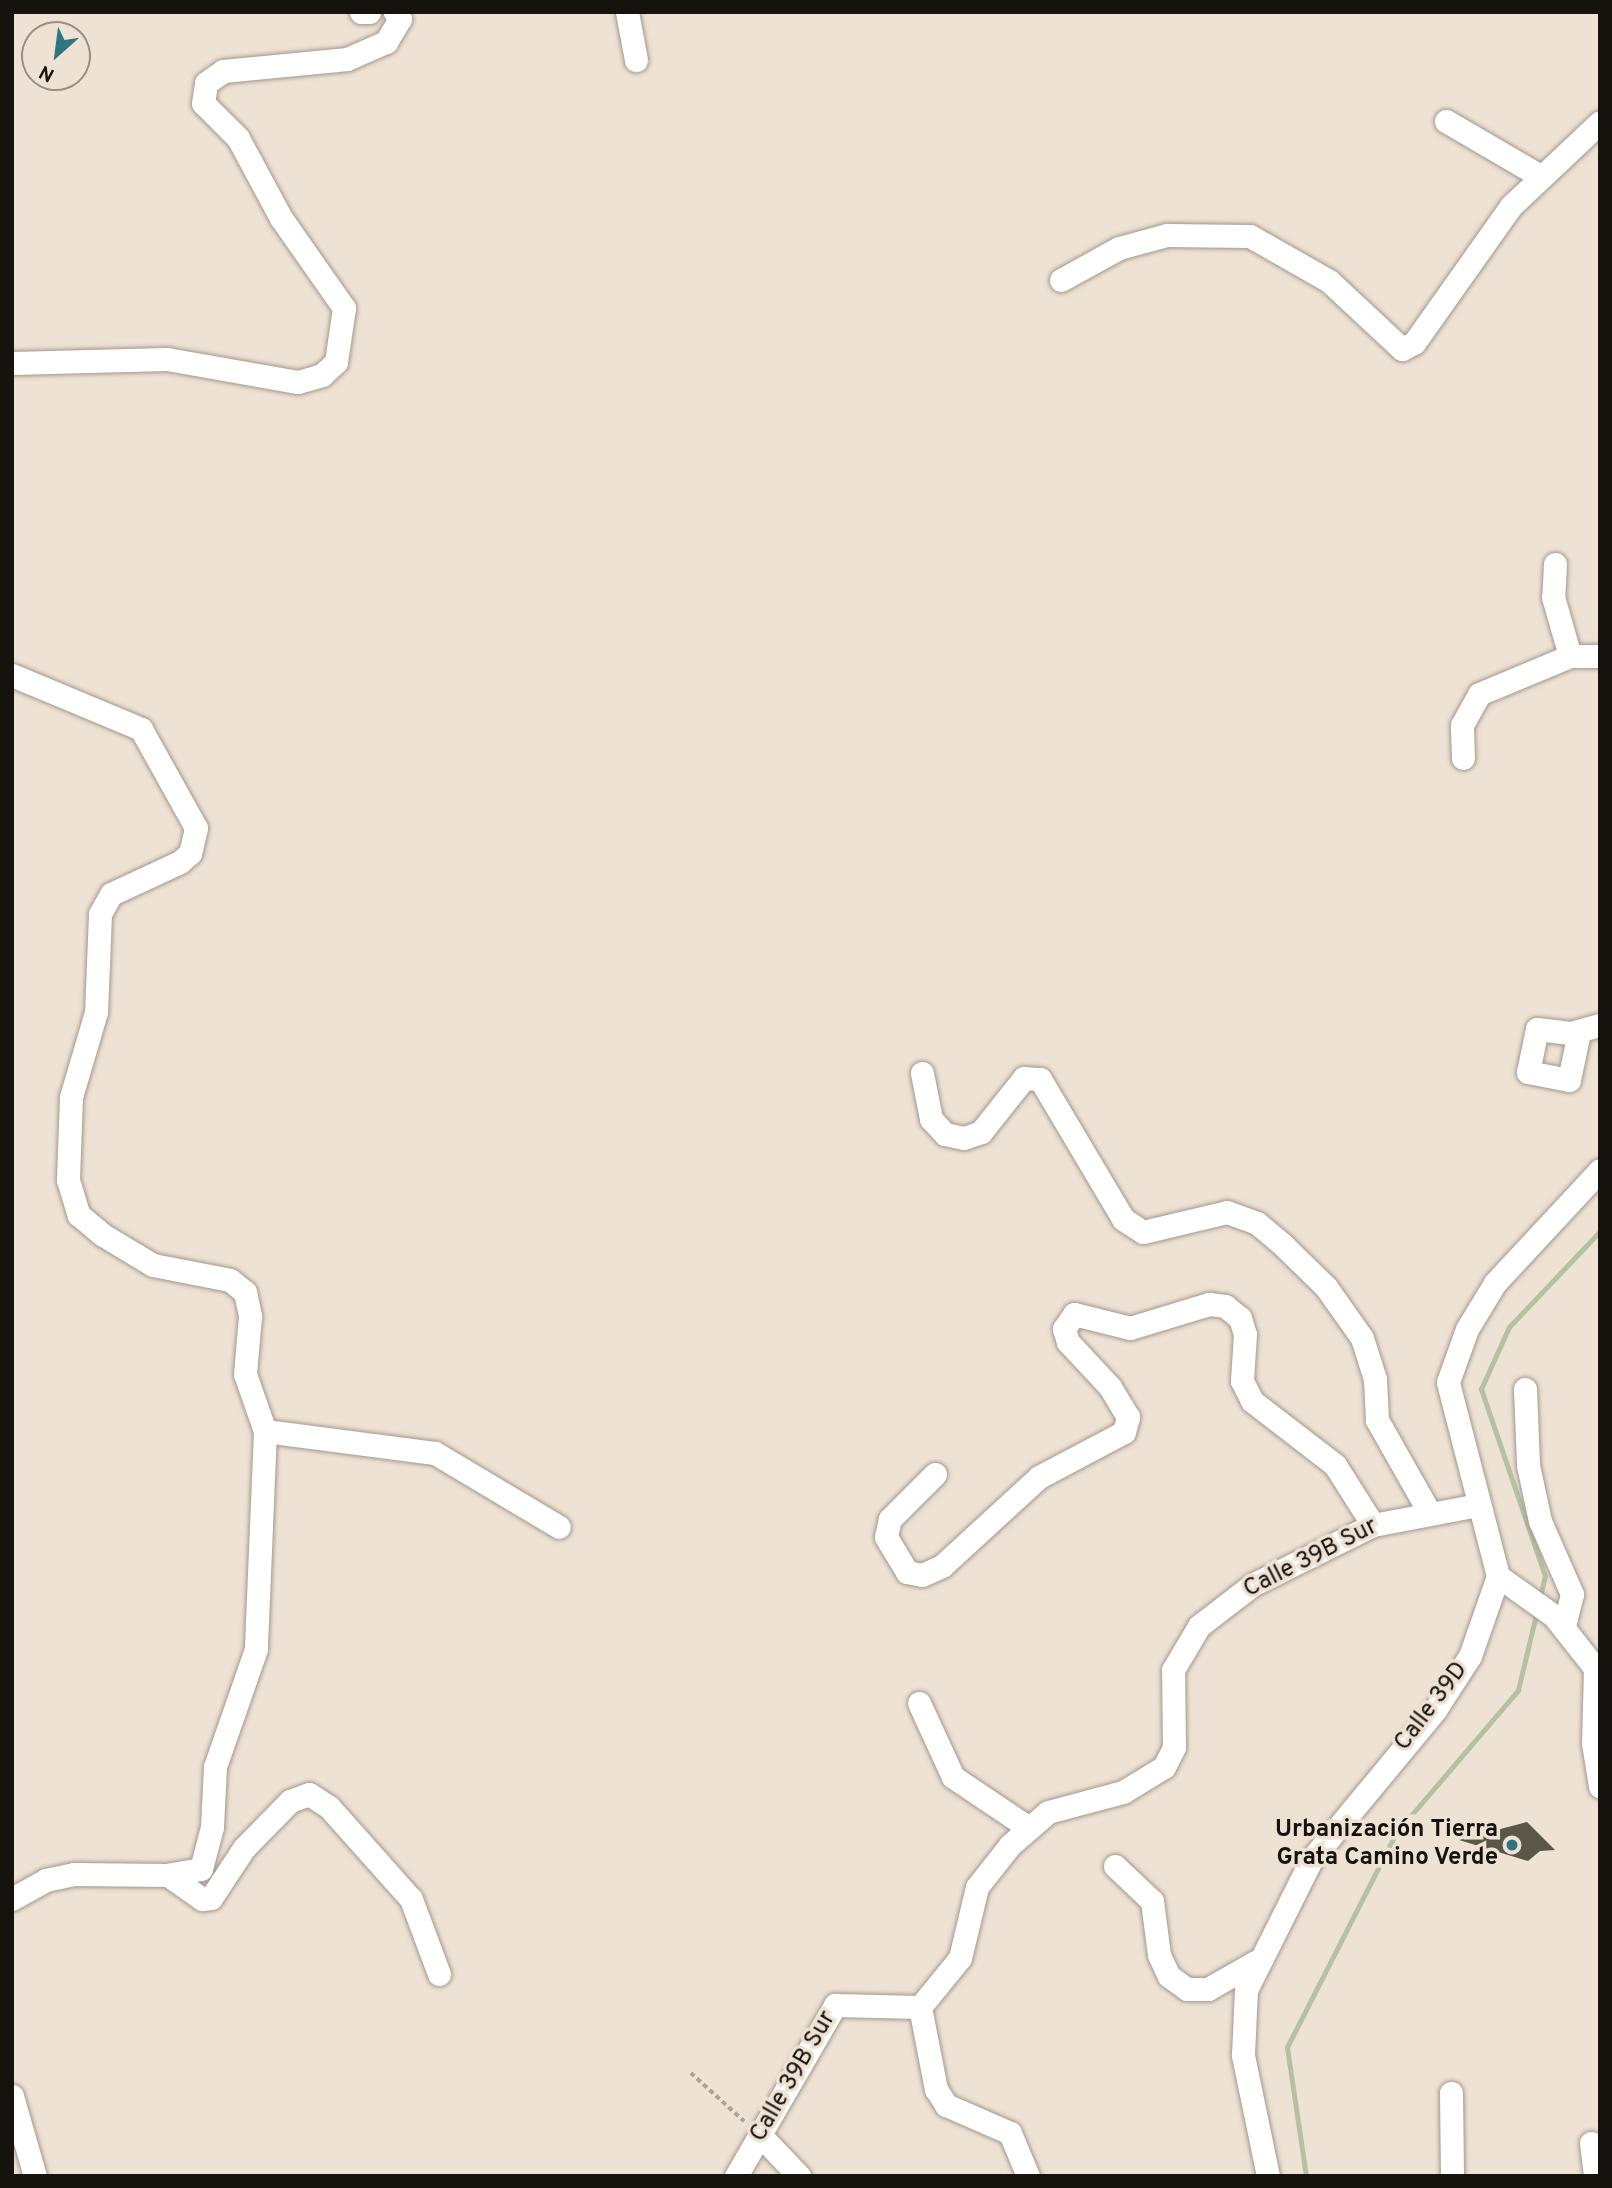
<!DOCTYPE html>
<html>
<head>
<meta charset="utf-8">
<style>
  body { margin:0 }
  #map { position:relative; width:1612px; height:2188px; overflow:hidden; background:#eee2d4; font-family:Overpass,sans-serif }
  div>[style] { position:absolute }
  .stream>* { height:5px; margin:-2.5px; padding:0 2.5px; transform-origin:2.5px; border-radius:2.5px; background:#b5c2a2 }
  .building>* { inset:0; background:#5a5749 }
  .path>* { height:3.5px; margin-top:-1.75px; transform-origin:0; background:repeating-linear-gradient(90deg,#ada398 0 5px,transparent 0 8.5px) }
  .roads { filter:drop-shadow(0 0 2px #a3988c) drop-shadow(0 0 2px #a3988c) }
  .minor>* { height:23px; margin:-11.5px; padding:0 11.5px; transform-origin:11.5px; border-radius:11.5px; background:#fff }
  .dots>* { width:19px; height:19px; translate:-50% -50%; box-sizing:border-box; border:4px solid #eee2d4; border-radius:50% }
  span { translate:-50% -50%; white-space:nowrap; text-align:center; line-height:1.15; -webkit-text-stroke:7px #eee2d4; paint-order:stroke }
  .street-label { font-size:24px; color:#16120d }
  .poi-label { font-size:24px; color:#16120d; font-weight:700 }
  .right { translate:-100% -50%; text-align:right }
  .frame { position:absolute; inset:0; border:14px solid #16120d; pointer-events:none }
  .north { position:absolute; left:21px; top:21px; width:70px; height:70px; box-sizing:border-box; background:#eee2d4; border:2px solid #988f84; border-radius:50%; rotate:208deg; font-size:19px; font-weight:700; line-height:28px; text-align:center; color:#16120d }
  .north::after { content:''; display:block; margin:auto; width:24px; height:32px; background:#2e7580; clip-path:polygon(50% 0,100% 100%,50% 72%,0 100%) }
</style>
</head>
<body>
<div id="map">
  <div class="stream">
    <div style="left:1540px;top:1597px;width:22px;rotate:-77deg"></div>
    <div style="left:1545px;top:1576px;width:198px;rotate:-108.9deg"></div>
    <div style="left:1481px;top:1389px;width:68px;rotate:-65.7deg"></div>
    <div style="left:1509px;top:1327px;width:132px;rotate:-46.5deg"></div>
    <div style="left:1306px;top:2176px;width:130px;rotate:-98.4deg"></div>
    <div style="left:1287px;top:2047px;width:240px;rotate:-63deg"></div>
    <div style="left:1396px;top:1833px;width:188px;rotate:-49.5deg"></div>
    <div style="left:1518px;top:1690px;width:82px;rotate:-76.6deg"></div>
  </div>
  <div class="building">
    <div style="clip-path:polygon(1527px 1822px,1555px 1850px,1540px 1851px,1528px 1861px,1459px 1840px)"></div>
  </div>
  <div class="path">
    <div style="left:691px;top:2073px;width:72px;rotate:42.2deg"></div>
  </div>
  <div class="roads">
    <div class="minor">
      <div style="left:361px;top:12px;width:8px"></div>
      <div style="left:627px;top:12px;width:49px;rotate:79.4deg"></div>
      <div style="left:1446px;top:121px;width:109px;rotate:30.3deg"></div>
      <div style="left:1061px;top:280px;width:66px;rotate:-28.9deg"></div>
      <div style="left:1119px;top:248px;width:50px;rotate:-15.2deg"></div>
      <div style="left:1167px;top:235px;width:83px;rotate:0.7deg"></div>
      <div style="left:1250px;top:236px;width:91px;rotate:29.7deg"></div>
      <div style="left:1329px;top:281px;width:100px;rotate:43deg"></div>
      <div style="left:1402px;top:349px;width:13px;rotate:-27deg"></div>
      <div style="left:1414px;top:343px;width:168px;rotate:-54.7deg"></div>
      <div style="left:1511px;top:206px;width:122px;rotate:-43.3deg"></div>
      <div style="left:12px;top:363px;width:155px;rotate:-1.5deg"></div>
      <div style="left:167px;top:359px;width:133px;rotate:10deg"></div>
      <div style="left:298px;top:382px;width:25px;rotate:-16deg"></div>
      <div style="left:322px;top:375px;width:19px;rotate:-43deg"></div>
      <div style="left:336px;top:362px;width:55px;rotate:-81.6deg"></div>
      <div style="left:344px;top:308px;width:110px;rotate:-125deg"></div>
      <div style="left:281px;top:218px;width:91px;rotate:-118.3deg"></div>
      <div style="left:238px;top:138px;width:49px;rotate:-135deg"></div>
      <div style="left:203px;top:103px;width:20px;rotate:-81deg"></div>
      <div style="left:206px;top:83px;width:21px;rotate:-35deg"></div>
      <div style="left:223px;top:71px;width:125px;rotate:-5.5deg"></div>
      <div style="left:347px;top:59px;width:43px;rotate:-23.6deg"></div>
      <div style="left:386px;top:42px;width:27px;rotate:-59deg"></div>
      <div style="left:400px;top:19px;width:9px;rotate:-126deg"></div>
      <div style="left:1555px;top:564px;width:33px;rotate:93deg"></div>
      <div style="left:1553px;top:597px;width:61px;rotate:73.9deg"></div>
      <div style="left:1570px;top:656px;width:30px"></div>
      <div style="left:12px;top:675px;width:140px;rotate:22.7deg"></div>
      <div style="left:141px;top:729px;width:113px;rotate:60.9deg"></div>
      <div style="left:196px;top:828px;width:26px;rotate:103deg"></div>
      <div style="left:190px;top:853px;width:13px;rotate:138deg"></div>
      <div style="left:180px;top:862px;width:76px;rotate:155.1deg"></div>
      <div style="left:111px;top:894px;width:23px;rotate:119deg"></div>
      <div style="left:100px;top:914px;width:98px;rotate:92.3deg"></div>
      <div style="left:96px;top:1012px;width:89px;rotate:106.4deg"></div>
      <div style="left:71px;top:1097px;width:83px;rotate:92.1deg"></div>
      <div style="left:68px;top:1180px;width:37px;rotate:73deg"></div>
      <div style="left:79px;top:1215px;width:31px;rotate:40deg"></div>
      <div style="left:103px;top:1235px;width:58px;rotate:31deg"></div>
      <div style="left:153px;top:1265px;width:78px;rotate:11deg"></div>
      <div style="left:230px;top:1280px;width:19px;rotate:39deg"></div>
      <div style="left:245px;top:1292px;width:25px;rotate:78deg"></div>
      <div style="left:250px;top:1316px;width:58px;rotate:94.9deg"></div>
      <div style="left:245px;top:1374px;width:60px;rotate:70.7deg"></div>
      <div style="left:265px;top:1431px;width:218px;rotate:92.4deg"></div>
      <div style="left:256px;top:1649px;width:125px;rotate:109.2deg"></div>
      <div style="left:215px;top:1767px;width:60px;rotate:92.9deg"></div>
      <div style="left:212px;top:1827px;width:43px;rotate:104.7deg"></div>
      <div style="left:201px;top:1869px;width:34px;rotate:170deg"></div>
      <div style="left:168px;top:1875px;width:94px;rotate:-179.4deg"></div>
      <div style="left:74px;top:1874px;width:29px;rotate:168deg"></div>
      <div style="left:46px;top:1880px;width:39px;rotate:151deg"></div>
      <div style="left:1463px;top:758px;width:33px;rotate:-92deg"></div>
      <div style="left:1462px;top:725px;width:35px;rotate:-61deg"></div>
      <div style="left:1479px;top:694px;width:99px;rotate:-22.7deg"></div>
      <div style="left:1579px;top:1032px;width:49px;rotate:101.8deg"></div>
      <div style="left:1569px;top:1080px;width:42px;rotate:-169deg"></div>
      <div style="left:1528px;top:1072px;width:44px;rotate:-78.2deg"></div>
      <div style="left:1537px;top:1029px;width:33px;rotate:7deg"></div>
      <div style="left:1570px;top:1033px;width:31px;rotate:-15deg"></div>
      <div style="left:922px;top:1073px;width:47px;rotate:78.9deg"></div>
      <div style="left:931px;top:1119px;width:21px;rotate:47deg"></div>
      <div style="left:945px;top:1134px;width:19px;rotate:12deg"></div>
      <div style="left:964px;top:1138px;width:18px;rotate:-19deg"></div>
      <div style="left:981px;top:1132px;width:69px;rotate:-51.5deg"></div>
      <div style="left:1024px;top:1078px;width:16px;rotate:4deg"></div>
      <div style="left:1040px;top:1079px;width:163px;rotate:59.3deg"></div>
      <div style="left:1123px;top:1219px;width:24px;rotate:33deg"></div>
      <div style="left:1143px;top:1232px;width:86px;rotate:-13.4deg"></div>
      <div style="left:1227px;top:1212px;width:32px;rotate:20deg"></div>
      <div style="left:1257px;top:1223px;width:34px;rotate:40deg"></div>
      <div style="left:1283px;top:1245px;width:60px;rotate:44.3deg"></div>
      <div style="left:1326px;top:1287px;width:62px;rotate:54.8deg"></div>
      <div style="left:1362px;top:1338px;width:43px;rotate:72.4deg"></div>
      <div style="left:1375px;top:1379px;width:41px;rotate:87.2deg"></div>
      <div style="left:1377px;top:1420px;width:103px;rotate:60.5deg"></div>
      <div style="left:1525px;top:1389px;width:76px;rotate:87.7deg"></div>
      <div style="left:1528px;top:1465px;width:57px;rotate:77.9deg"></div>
      <div style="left:1540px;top:1521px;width:80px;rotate:66.3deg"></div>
      <div style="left:1572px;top:1594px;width:32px;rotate:104deg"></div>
      <div style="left:265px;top:1431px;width:171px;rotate:7.4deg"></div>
      <div style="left:435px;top:1453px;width:144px;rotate:30.8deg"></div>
      <div style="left:935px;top:1474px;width:64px;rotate:135deg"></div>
      <div style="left:890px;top:1519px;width:18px;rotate:103deg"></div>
      <div style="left:886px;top:1537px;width:41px;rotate:59deg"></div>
      <div style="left:907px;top:1572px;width:15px;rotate:11deg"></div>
      <div style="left:922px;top:1575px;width:22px;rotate:-24deg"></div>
      <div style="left:942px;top:1566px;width:132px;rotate:-42.5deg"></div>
      <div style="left:1039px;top:1477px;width:96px;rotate:-27.9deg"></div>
      <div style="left:1124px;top:1432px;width:16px;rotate:-75deg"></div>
      <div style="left:1128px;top:1417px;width:35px;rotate:-121deg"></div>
      <div style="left:1110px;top:1387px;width:62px;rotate:-133deg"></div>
      <div style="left:1068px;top:1342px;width:14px;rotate:-107deg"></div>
      <div style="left:1064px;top:1329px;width:18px;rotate:-56deg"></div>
      <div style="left:1074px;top:1314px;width:58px;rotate:14deg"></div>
      <div style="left:1130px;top:1328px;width:83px;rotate:-16.9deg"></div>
      <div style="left:1209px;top:1304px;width:16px;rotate:7deg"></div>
      <div style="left:1225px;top:1306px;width:19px;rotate:39deg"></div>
      <div style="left:1240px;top:1318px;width:17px;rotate:73deg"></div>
      <div style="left:1245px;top:1334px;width:47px;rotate:93.7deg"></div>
      <div style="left:1242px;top:1381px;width:22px;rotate:63deg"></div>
      <div style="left:1252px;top:1401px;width:105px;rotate:37.6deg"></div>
      <div style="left:1335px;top:1465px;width:71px;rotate:57.7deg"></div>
      <div style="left:1498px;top:1576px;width:69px;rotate:35.5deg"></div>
      <div style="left:1554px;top:1616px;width:66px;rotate:51.7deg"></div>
      <div style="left:1595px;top:1668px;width:75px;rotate:91.5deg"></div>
      <div style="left:1593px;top:1743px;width:44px;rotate:80.8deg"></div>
      <div style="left:919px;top:1703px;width:81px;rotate:65.3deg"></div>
      <div style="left:953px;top:1777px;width:92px;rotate:33.9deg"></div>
      <div style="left:1115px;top:1866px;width:51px;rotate:43.4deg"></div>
      <div style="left:1152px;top:1901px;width:54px;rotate:82.6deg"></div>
      <div style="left:1159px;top:1955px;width:23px;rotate:65deg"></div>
      <div style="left:1169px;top:1976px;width:22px;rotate:36deg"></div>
      <div style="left:1187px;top:1989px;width:21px"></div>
      <div style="left:1208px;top:1989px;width:56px;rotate:-29.7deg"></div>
      <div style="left:168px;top:1875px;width:42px;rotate:35.2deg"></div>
      <div style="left:202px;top:1899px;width:9px;rotate:-6deg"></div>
      <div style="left:211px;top:1898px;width:60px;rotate:-56.6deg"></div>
      <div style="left:244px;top:1848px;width:66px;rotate:-45.6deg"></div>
      <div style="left:290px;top:1801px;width:20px;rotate:-20deg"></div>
      <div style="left:309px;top:1794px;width:24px;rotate:33deg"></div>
      <div style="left:329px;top:1807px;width:123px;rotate:48.3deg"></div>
      <div style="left:411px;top:1899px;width:80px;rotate:69.5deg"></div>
      <div style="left:920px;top:2007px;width:84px;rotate:79deg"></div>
      <div style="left:936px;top:2089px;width:19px;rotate:58deg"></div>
      <div style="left:946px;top:2105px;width:70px;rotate:23.6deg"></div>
      <div style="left:1010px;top:2133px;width:47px;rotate:67.3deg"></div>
      <div style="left:1451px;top:2093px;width:83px;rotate:89.3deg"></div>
      <div style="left:12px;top:2096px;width:83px;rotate:74deg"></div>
      <div style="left:760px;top:2135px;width:57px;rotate:46.4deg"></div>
      <div style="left:1591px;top:2143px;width:33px;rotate:83deg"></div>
      <div style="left:736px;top:2176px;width:198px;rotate:-59.9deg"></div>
      <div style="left:835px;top:2005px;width:85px;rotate:1.3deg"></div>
      <div style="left:920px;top:2007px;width:63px;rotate:-50.8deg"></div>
      <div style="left:960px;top:1958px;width:73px;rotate:-76.5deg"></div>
      <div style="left:977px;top:1887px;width:53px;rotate:-51.8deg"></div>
      <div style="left:1010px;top:1845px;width:50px;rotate:-41deg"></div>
      <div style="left:1048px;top:1812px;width:78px;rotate:-14.9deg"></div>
      <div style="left:1123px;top:1792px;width:48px;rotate:-31.4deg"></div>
      <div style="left:1164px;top:1767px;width:22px;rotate:-63deg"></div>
      <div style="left:1174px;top:1747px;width:77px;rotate:-90.7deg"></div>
      <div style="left:1173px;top:1670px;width:51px;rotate:-59.4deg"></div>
      <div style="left:1199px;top:1626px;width:67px;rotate:-37.7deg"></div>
      <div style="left:1252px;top:1585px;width:135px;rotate:-26.4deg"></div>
      <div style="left:1373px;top:1525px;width:107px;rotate:-10.8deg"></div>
      <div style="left:1268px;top:2176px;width:124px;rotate:-101.7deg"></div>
      <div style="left:1243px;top:2055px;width:65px;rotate:-87.4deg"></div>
      <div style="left:1246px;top:1990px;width:145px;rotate:-63.4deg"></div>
      <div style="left:1311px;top:1860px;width:195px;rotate:-50.4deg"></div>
      <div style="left:1435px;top:1710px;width:64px;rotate:-57.1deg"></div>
      <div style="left:1470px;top:1656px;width:85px;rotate:-70.7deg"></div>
      <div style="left:1498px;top:1576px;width:200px;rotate:-104.5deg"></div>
      <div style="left:1448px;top:1382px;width:56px;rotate:-70.3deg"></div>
      <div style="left:1467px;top:1329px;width:54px;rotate:-58.7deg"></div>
      <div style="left:1495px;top:1283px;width:154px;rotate:-47.1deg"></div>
    </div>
  </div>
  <div class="dots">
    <div style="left:1512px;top:1845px;background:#2e7580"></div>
  </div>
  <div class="street-label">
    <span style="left:1311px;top:1559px;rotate:-27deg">Calle 39B Sur</span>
    <span style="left:1432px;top:1707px;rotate:-53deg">Calle 39D</span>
    <span style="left:794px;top:2077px;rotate:-60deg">Calle 39B Sur</span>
  </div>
  <div class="poi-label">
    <span class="right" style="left:1498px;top:1845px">Urbanización Tierra<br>Grata Camino Verde</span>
  </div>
  <div class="frame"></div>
  <div class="north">N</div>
</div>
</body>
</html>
